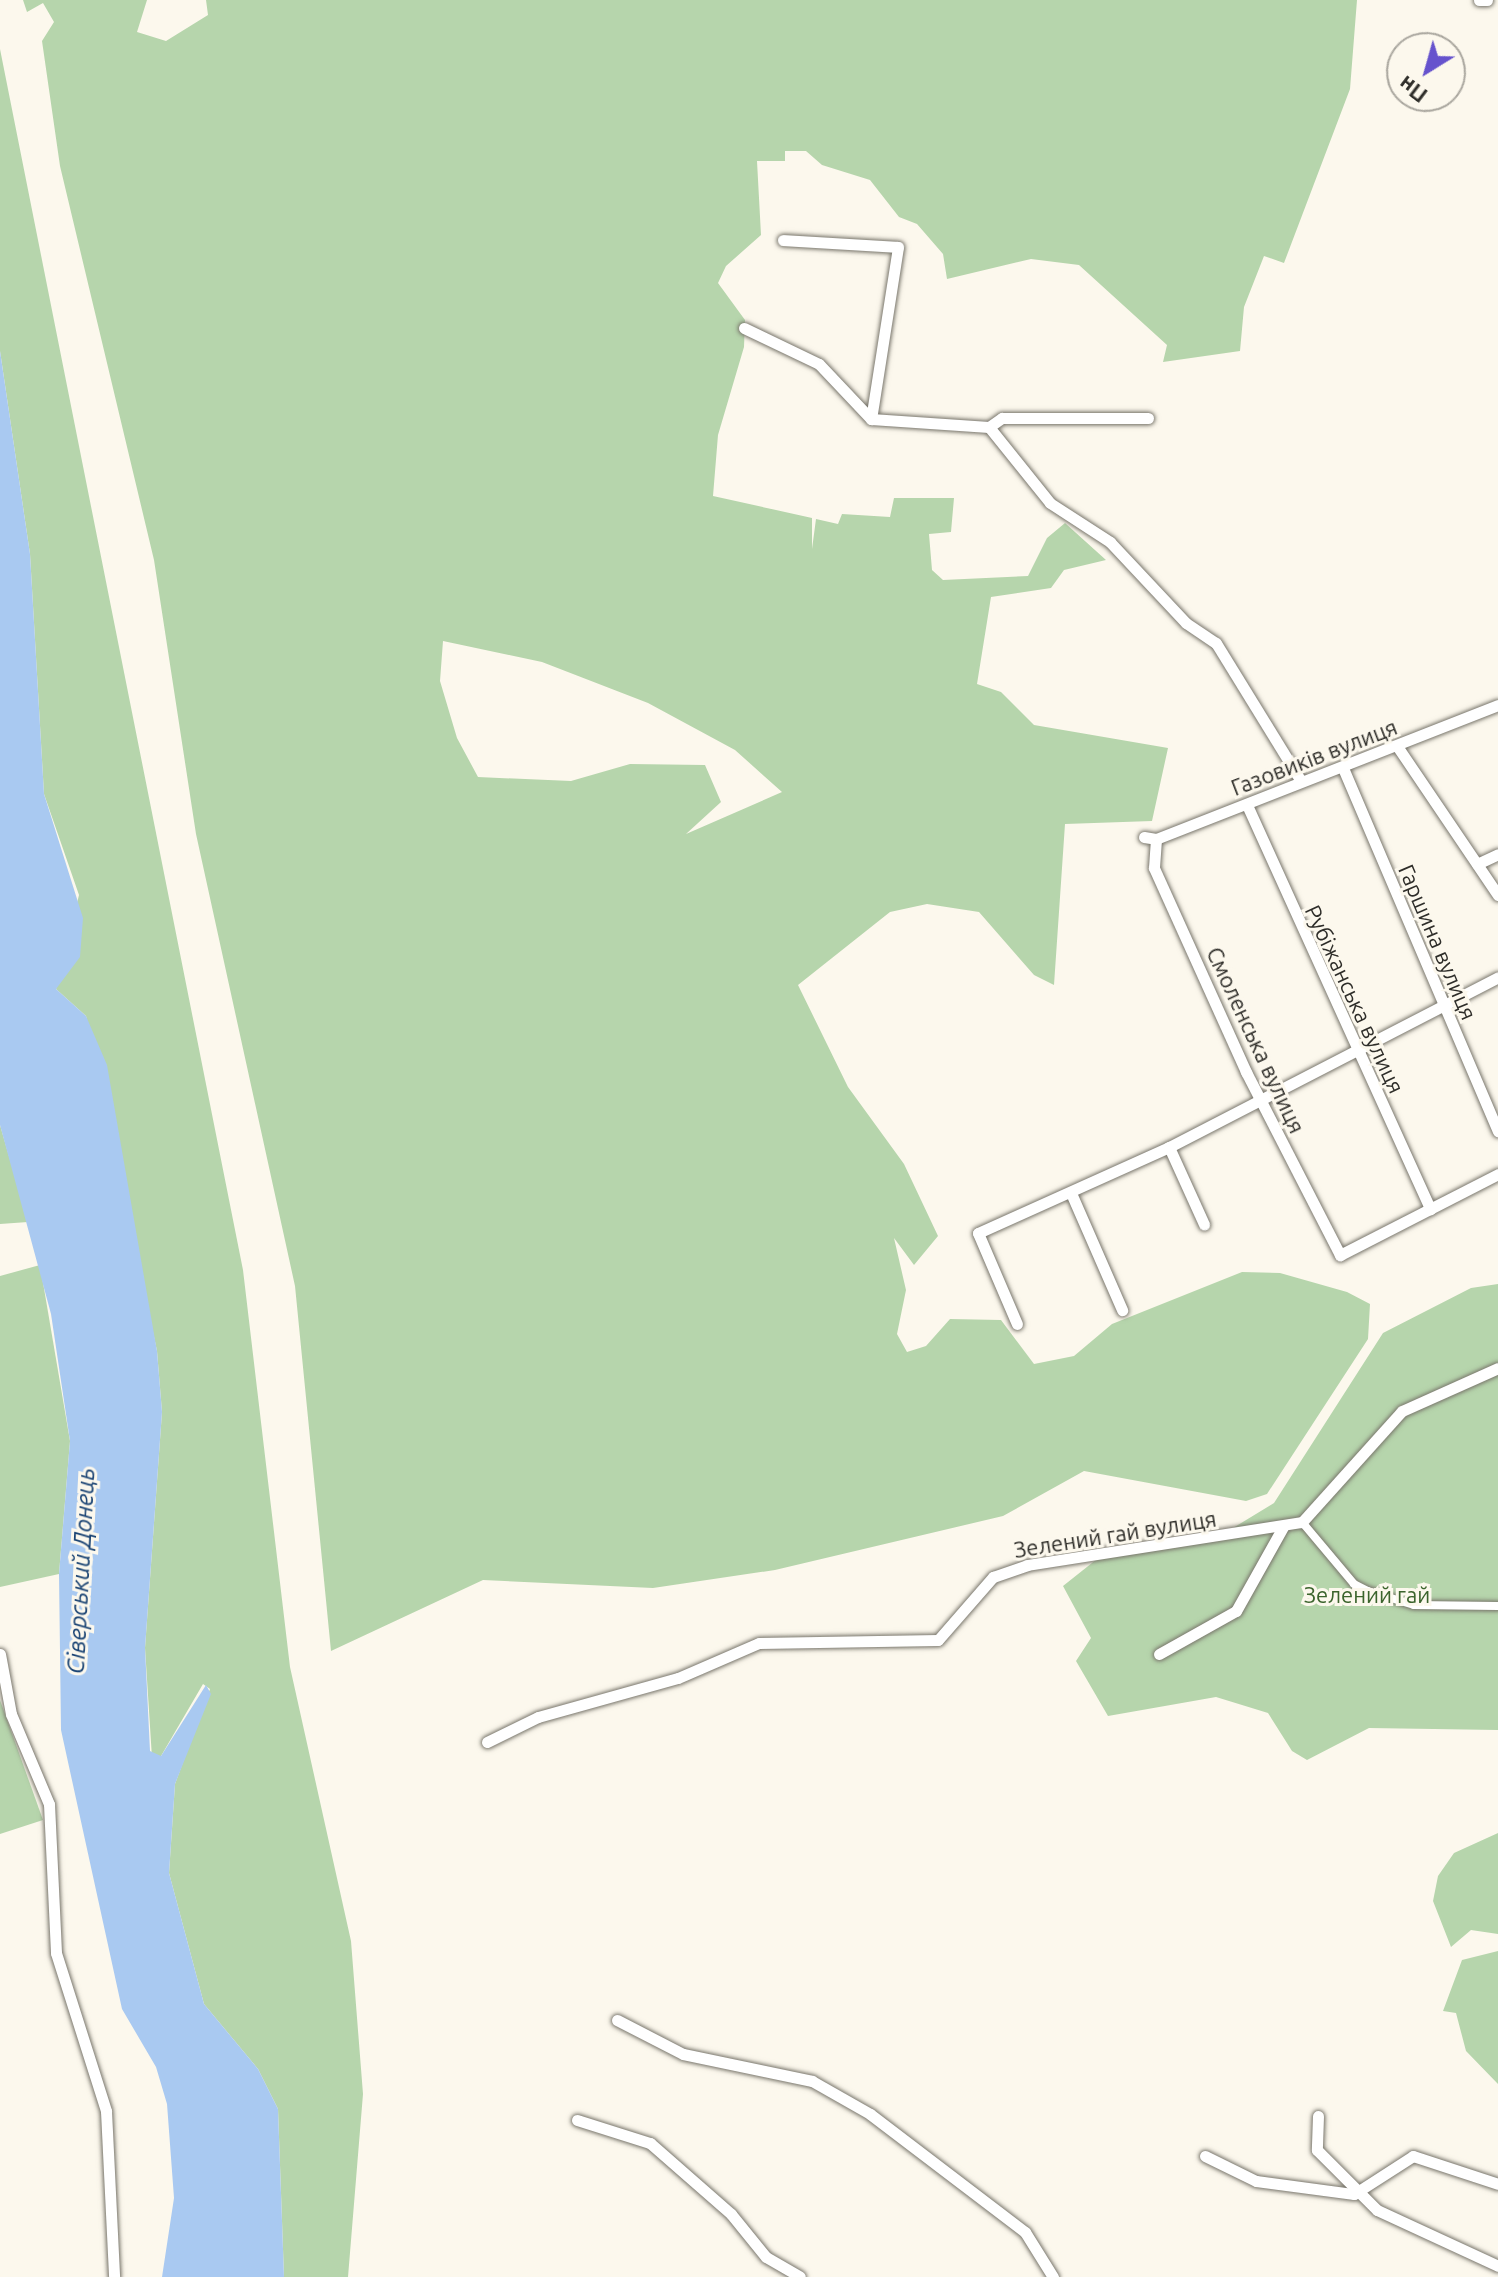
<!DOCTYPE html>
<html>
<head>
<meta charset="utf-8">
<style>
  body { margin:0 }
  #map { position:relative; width:1498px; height:2277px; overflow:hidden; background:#fcf8ed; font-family:Ubuntu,sans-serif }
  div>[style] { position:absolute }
  .green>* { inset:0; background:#b6d5ac }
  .water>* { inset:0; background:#a9c9f1 }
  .roads { filter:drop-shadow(0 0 2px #79766c) drop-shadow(0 0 2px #79766c) }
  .pedestrian>* { height:8px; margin:-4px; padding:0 4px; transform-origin:4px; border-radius:4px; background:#fff }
  .minor>* { height:11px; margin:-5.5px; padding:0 5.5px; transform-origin:5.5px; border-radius:5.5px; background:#fff }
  span { translate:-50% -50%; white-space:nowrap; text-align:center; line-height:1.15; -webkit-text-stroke:6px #fcf8ed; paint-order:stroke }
  .street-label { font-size:22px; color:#2e2d29 }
  .park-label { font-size:22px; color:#3b642c }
  .water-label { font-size:24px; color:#174172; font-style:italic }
  .north { position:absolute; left:1386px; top:32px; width:80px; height:80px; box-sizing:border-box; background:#fcf8ed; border:2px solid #aaa79f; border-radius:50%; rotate:217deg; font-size:22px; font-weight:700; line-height:32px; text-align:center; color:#2e2d29 }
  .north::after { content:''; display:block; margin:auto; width:28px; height:36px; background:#6653cd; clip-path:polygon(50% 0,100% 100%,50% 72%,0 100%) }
</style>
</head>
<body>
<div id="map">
  <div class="green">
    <div style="clip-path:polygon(evenodd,23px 0,147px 0,137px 32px,166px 41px,208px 15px,206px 0,1357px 0,1350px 89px,1284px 263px,1264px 256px,1244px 307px,1240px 351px,1163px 362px,1167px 345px,1079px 265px,1031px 259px,947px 279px,943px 254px,917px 224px,899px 217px,870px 180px,822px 165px,806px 151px,785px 151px,785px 161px,757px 161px,761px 235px,726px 266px,718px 283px,745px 320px,744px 347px,718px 435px,713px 496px,812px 518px,812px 549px,816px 519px,838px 524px,842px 514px,890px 517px,894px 498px,954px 498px,951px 532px,929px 534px,932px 570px,943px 580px,1028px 576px,1047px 538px,1065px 523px,1106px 560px,1064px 570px,1051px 588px,991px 597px,977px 684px,1001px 692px,1034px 725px,1168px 748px,1152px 821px,1065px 824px,1054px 985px,1034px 975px,979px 912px,927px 904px,890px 912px,798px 985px,848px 1087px,904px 1164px,938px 1236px,914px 1265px,894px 1238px,906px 1290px,897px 1334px,907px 1352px,926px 1346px,950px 1319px,1001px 1320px,1034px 1364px,1074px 1356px,1112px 1324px,1242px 1272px,1280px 1273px,1347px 1292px,1370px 1304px,1368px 1339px,1267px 1494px,1246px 1501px,1084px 1471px,1003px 1516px,775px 1570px,653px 1588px,483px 1580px,331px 1651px,295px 1286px,196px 834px,154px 560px,60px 166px,42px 41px,54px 22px,43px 3px,27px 12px,23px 0,443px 641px,542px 662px,648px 703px,735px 750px,782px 792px,686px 834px,721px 802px,705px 765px,630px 764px,571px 781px,478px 777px,457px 738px,440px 681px,443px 641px)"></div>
    <div style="clip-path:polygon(0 49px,243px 1270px,290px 1667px,351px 1941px,363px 2094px,348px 2277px,284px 2277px,278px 2109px,258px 2069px,204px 2004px,169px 1873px,175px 1784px,210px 1689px,203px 1684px,161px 1756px,152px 1758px,145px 1648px,162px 1412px,157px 1351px,86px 1016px,56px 989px,79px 895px,44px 794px,30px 554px,0 351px)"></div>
    <div style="clip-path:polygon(0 1125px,28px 1222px,0 1224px)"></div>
    <div style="clip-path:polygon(40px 1265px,70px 1441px,59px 1574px,0 1587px,0 1276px)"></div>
    <div style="clip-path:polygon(1498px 1284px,1498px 1730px,1369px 1728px,1307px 1760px,1292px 1751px,1268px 1713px,1216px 1697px,1108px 1716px,1076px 1661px,1091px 1638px,1063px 1586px,1097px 1559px,1210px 1542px,1274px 1503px,1383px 1333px,1471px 1288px)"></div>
    <div style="clip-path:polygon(0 1700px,43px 1820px,0 1834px)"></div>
    <div style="clip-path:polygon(1498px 1833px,1498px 1934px,1471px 1930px,1451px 1947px,1433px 1901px,1438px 1876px,1454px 1853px)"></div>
    <div style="clip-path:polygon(1498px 1951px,1498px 2084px,1466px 2051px,1456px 2013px,1443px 2011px,1462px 1960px)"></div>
  </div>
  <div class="water">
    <div style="clip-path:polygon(0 351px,30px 554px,44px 794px,83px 918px,80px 957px,56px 989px,86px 1016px,107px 1065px,157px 1351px,162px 1412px,145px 1648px,150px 1751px,161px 1756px,206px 1685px,211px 1694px,175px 1784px,169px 1873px,204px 2004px,258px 2069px,278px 2109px,284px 2277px,162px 2277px,174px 2198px,167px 2104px,156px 2067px,122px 2009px,61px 1730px,59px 1574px,70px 1441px,51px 1314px,0 1125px)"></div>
  </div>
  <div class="roads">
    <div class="pedestrian">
      <div style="left:1302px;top:1522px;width:81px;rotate:50deg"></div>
      <div style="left:1354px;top:1584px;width:16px;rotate:27deg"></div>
      <div style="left:1368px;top:1591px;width:48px;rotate:16.9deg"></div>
      <div style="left:1414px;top:1605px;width:84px;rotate:0.7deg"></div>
    </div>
    <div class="minor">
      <div style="left:1479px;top:0;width:8px"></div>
      <div style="left:783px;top:240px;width:115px;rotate:3.5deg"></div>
      <div style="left:898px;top:247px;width:174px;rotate:98.9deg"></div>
      <div style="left:744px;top:328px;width:83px;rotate:25.6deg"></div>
      <div style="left:819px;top:364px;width:76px;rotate:46.6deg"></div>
      <div style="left:871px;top:419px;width:118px;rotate:3.9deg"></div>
      <div style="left:989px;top:427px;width:16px;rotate:-35deg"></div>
      <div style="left:1002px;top:418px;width:146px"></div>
      <div style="left:989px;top:427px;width:97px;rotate:51.2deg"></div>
      <div style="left:1050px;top:503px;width:72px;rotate:33deg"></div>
      <div style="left:1110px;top:542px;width:111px;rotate:46.8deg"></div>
      <div style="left:1186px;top:623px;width:36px;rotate:34deg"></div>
      <div style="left:1216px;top:643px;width:162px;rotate:58.4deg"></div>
      <div style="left:1397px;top:746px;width:180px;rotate:55.9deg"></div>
      <div style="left:1343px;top:768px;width:395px;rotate:66.9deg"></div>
      <div style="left:1247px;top:805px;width:444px;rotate:65.6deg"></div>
      <div style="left:1144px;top:837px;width:12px;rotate:9deg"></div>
      <div style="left:1156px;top:839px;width:367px;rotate:-21.4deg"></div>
      <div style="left:1156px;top:839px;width:29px;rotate:94deg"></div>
      <div style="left:1154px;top:868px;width:224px;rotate:65.7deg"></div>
      <div style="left:1246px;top:1072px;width:206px;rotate:62.8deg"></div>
      <div style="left:1340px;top:1255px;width:178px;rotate:-27.1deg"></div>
      <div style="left:1477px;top:864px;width:23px;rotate:-25deg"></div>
      <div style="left:1169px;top:1147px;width:85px;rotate:65.6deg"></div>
      <div style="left:1071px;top:1193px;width:128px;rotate:66.4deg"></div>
      <div style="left:1017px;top:1324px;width:99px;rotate:-113.2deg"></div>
      <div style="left:978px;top:1233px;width:209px;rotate:-24.2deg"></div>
      <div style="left:1169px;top:1147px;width:370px;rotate:-27.3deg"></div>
      <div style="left:0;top:1654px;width:61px;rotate:79.6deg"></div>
      <div style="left:11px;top:1714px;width:98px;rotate:67.1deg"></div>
      <div style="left:49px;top:1804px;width:149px;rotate:87.3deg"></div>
      <div style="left:56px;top:1953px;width:166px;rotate:72.4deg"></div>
      <div style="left:106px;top:2111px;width:166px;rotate:87.2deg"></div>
      <div style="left:1159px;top:1654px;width:88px;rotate:-29.2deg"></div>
      <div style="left:1236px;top:1611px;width:96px;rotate:-60.8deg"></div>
      <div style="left:487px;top:1742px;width:57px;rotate:-26.1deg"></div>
      <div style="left:538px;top:1717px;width:145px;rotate:-15.6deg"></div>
      <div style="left:678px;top:1678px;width:88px;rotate:-23.4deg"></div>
      <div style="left:759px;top:1643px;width:179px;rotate:-1deg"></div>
      <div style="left:938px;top:1640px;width:84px;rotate:-48.9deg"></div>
      <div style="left:993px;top:1577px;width:36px;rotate:-19deg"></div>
      <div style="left:1027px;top:1565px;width:278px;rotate:-8.9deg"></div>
      <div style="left:1302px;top:1522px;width:149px;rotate:-48deg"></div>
      <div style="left:1402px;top:1411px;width:105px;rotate:-24.1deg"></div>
      <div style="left:617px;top:2020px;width:74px;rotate:27.3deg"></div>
      <div style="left:683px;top:2054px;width:132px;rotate:11.8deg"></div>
      <div style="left:812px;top:2081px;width:67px;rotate:29.6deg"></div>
      <div style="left:870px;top:2114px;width:195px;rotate:37.3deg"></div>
      <div style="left:1025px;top:2232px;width:53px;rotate:58.1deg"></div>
      <div style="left:1318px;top:2116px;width:34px;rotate:92deg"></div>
      <div style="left:1317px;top:2150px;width:85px;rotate:45deg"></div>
      <div style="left:1377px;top:2210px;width:133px;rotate:24.8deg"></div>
      <div style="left:577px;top:2120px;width:77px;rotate:17.5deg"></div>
      <div style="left:650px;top:2143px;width:108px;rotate:41.2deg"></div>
      <div style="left:731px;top:2214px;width:55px;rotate:50.9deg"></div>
      <div style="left:766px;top:2257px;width:39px;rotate:30deg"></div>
      <div style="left:1205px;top:2156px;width:57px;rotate:26.1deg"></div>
      <div style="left:1256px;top:2181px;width:99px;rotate:7.6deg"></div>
      <div style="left:1354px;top:2194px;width:70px;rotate:-32.8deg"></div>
      <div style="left:1413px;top:2156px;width:89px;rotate:18.2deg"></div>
    </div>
  </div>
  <div class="street-label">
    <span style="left:1314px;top:757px;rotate:-21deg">Газовиків вулиця</span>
    <span style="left:1438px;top:942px;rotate:67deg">Гаршина вулиця</span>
    <span style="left:1355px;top:999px;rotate:65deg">Рубіжанська вулиця</span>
    <span style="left:1256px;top:1040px;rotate:65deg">Смоленська вулиця</span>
    <span style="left:1115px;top:1534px;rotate:-9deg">Зелений гай вулиця</span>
  </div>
  <div class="park-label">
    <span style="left:1367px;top:1595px">Зелений гай</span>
  </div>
  <div class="water-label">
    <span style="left:81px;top:1571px;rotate:-87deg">Сіверський Донець</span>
  </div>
  <div class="north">Пн</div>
</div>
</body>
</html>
